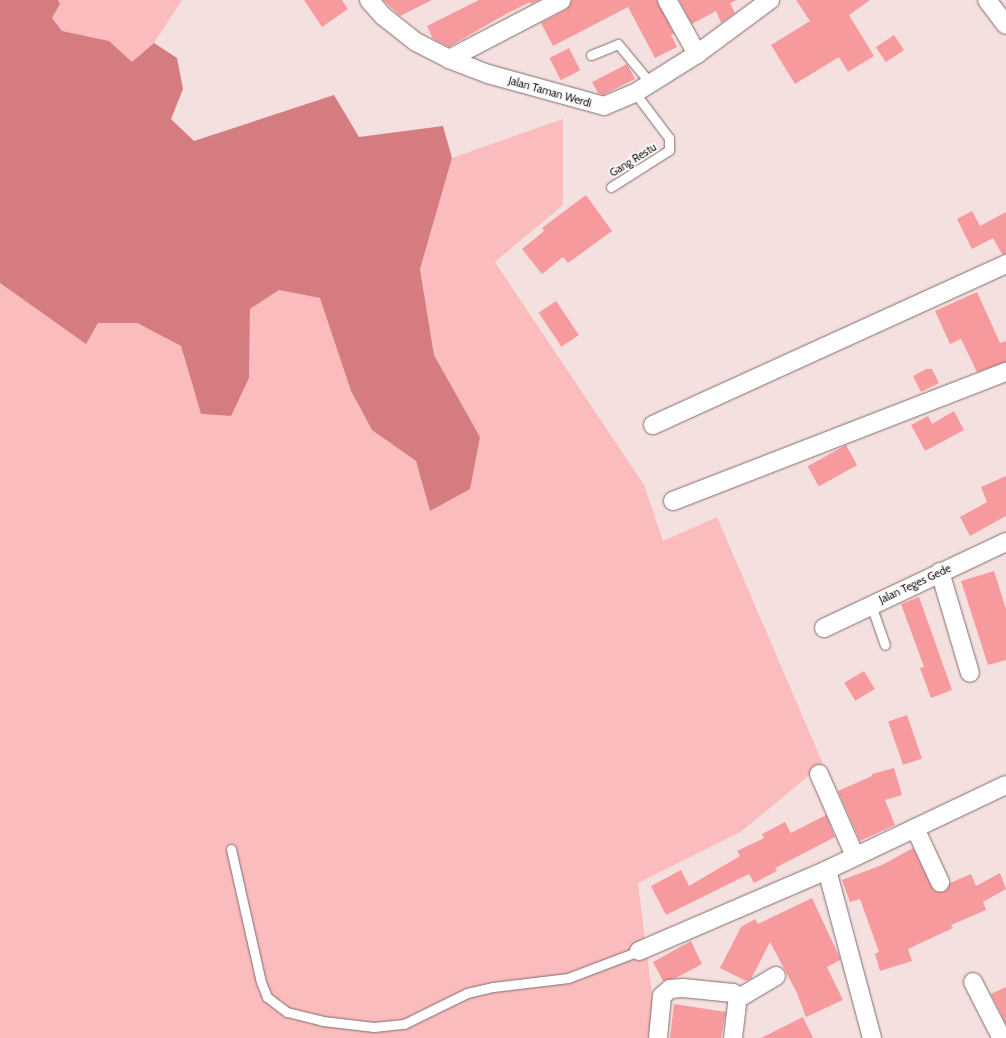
<!DOCTYPE html>
<html>
<head>
<meta charset="utf-8">
<style>
  body { margin:0 }
  #map { position:relative; width:1006px; height:1038px; overflow:hidden; background:#f5e0e0; font-family:Cabin,sans-serif }
  div>[style] { position:absolute }
  .green>* { inset:0; background:#fbbcbe }
  .water>* { inset:0; background:#d57c80 }
  .building>* { inset:0; background:#f79a9e; transform-origin:0 0 }
  .roads { filter:drop-shadow(0 0 1px #806d6e) drop-shadow(0 0 1px #806d6e) }
  .lane>* { height:9px; margin:-4.5px; padding:0 4.5px; transform-origin:4.5px; border-radius:4.5px; background:#fff }
  .street>* { height:18px; margin:-9px; padding:0 9px; transform-origin:9px; border-radius:9px; background:#fff }
  span { translate:-50% -50%; white-space:nowrap; text-align:center; line-height:1.15; -webkit-text-stroke:3.5px #fff; paint-order:stroke }
  .street-label { font-size:11px; color:#171011 }
</style>
</head>
<body>
<div id="map">
  <div class="green">
    <div style="clip-path:polygon(58px 0,182px 0,154px 43px,132px 63px,109px 41px,62px 31px,52px 18px,60px 4px)"></div>
    <div style="clip-path:polygon(563px 119px,563px 205px,495px 262px,644px 485px,663px 541px,717px 517px,823px 764px,742px 831px,638px 883px,652px 994px,651px 1038px,0 1038px,0 283px,86px 343px,98px 323px,137px 323px,181px 346px,201px 414px,230px 416px,249px 378px,250px 309px,279px 290px,321px 298px,351px 391px,372px 430px,416px 461px,430px 510px,480px 437px,434px 355px,420px 268px,452px 158px)"></div>
  </div>
  <div class="water">
    <div style="clip-path:polygon(0 0,58px 0,60px 4px,52px 18px,62px 31px,109px 41px,132px 62px,154px 43px,177px 58px,183px 89px,171px 119px,194px 141px,334px 95px,359px 137px,443px 126px,452px 158px,420px 269px,434px 355px,480px 437px,470px 489px,430px 511px,416px 461px,372px 430px,351px 391px,320px 298px,279px 290px,250px 309px,249px 378px,231px 416px,201px 414px,181px 346px,137px 323px,98px 323px,86px 344px,0 283px)"></div>
  </div>
  <div class="building">
    <div style="clip-path:polygon(304px 0,342px 0,348px 9px,322px 27px)"></div>
    <div style="clip-path:polygon(383px 0,432px 0,400px 16px)"></div>
    <div style="clip-path:polygon(479px 0,539px 0,531px 4px,530px 2px,504px 15px,449px 47px,433px 39px,427px 26px)"></div>
    <div style="clip-path:polygon(572px 0,657px 0,674px 34px,671px 35px,677px 47px,655px 58px,628px 7px,553px 46px,541px 23px,567px 9px)"></div>
    <div style="clip-path:polygon(679px 0,737px 0,730px 3px,735px 13px,721px 23px,716px 11px,692px 24px)"></div>
    <div style="clip-path:polygon(796px 0,870px 0,849px 15px,874px 56px,848px 72px,839px 57px,795px 84px,771px 45px,810px 21px)"></div>
    <div style="left:894px;top:35px;width:18px;height:22px;rotate:56deg"></div>
    <div style="left:569px;top:48px;width:25px;height:22px;rotate:63deg"></div>
    <div style="clip-path:polygon(627px 64px,635px 79px,603px 95px,598px 93px,592px 82px)"></div>
    <div style="clip-path:polygon(586px 195px,612px 231px,568px 263px,563px 257px,542px 274px,522px 249px,544px 231px,542px 228px)"></div>
    <div style="clip-path:polygon(972px 211px,980px 226px,1006px 212px,1006px 254px,1002px 254px,993px 238px,972px 249px,957px 219px)"></div>
    <div style="clip-path:polygon(977px 292px,1000px 343px,1006px 341px,1006px 362px,977px 372px,961px 339px,950px 344px,935px 311px)"></div>
    <div style="left:556px;top:301px;width:41px;height:21px;rotate:56deg"></div>
    <div style="clip-path:polygon(926px 369px,932px 369px,939px 383px,921px 392px,913px 376px)"></div>
    <div style="clip-path:polygon(954px 411px,964px 430px,925px 451px,911px 425px,928px 416px,932px 424px)"></div>
    <div style="left:846px;top:445px;width:23px;height:44px;rotate:61deg"></div>
    <div style="clip-path:polygon(1006px 476px,1006px 516px,970px 536px,960px 517px,987px 502px,981px 487px)"></div>
    <div style="clip-path:polygon(994px 571px,1006px 609px,1006px 660px,988px 665px,961px 581px)"></div>
    <div style="clip-path:polygon(919px 597px,952px 690px,931px 698px,920px 668px,924px 667px,901px 604px)"></div>
    <div style="left:864px;top:671px;width:21px;height:23px;rotate:59deg"></div>
    <div style="left:907px;top:715px;width:46px;height:20px;rotate:71deg"></div>
    <div style="clip-path:polygon(894px 768px,902px 795px,885px 800px,895px 825px,860px 841px,838px 791px,872px 776px,872px 774px)"></div>
    <div style="clip-path:polygon(826px 815px,835px 837px,775px 868px,777px 871px,754px 883px,749px 874px,666px 915px,651px 886px,681px 870px,689px 886px,740px 856px,737px 851px,764px 838px,762px 834px,785px 822px,791px 833px)"></div>
    <div style="clip-path:polygon(913px 848px,934px 891px,944px 892px,950px 883px,971px 874px,976px 886px,1000px 873px,1006px 889px,983px 902px,986px 910px,951px 925px,953px 928px,908px 949px,912px 961px,880px 971px,875px 954px,879px 952px,860px 899px,850px 902px,842px 880px,882px 865px)"></div>
    <div style="clip-path:polygon(812px 898px,840px 958px,840px 960px,827px 967px,843px 1000px,806px 1017px,797px 993px,770px 942px,751px 979px,746px 981px,720px 968px,741px 927px,755px 919px,758px 924px)"></div>
    <div style="clip-path:polygon(691px 941px,702px 964px,676px 978px,663px 981px,653px 962px)"></div>
    <div style="clip-path:polygon(1006px 987px,1006px 1024px,991px 994px)"></div>
    <div style="clip-path:polygon(674px 1004px,726px 1012px,721px 1038px,670px 1038px)"></div>
    <div style="clip-path:polygon(803px 1017px,813px 1038px,761px 1038px)"></div>
  </div>
  <div class="roads">
    <div class="lane">
      <div style="left:591px;top:55px;width:29px;rotate:-22deg"></div>
      <div style="left:618px;top:44px;width:52px;rotate:50.5deg"></div>
      <div style="left:611px;top:187px;width:69px;rotate:-32.5deg"></div>
      <div style="left:669px;top:150px;width:12px;rotate:-90deg"></div>
      <div style="left:669px;top:138px;width:56px;rotate:-127.1deg"></div>
      <div style="left:871px;top:605px;width:42px;rotate:70.7deg"></div>
      <div style="left:231px;top:849px;width:136px;rotate:77.3deg"></div>
      <div style="left:261px;top:982px;width:16px;rotate:68deg"></div>
      <div style="left:267px;top:997px;width:25px;rotate:37deg"></div>
      <div style="left:287px;top:1012px;width:37px;rotate:14deg"></div>
      <div style="left:323px;top:1021px;width:51px;rotate:6.7deg"></div>
      <div style="left:374px;top:1027px;width:30px;rotate:-6deg"></div>
      <div style="left:404px;top:1024px;width:70px;rotate:-26.2deg"></div>
      <div style="left:467px;top:993px;width:27px;rotate:-13deg"></div>
      <div style="left:493px;top:987px;width:76px;rotate:-6.8deg"></div>
      <div style="left:568px;top:978px;width:76px;rotate:-20.8deg"></div>
    </div>
    <div class="street">
      <div style="left:369px;top:0;width:21px;rotate:49deg"></div>
      <div style="left:383px;top:16px;width:42px;rotate:38.2deg"></div>
      <div style="left:416px;top:42px;width:37px;rotate:27deg"></div>
      <div style="left:449px;top:59px;width:42px;rotate:21deg"></div>
      <div style="left:488px;top:74px;width:120px;rotate:15.4deg"></div>
      <div style="left:604px;top:106px;width:34px;rotate:-23deg"></div>
      <div style="left:635px;top:93px;width:73px;rotate:-32.2deg"></div>
      <div style="left:697px;top:54px;width:91px;rotate:-36.5deg"></div>
      <div style="left:667px;top:0;width:62px;rotate:60.9deg"></div>
      <div style="left:987px;top:0;width:31px;rotate:53deg"></div>
      <div style="left:449px;top:59px;width:127px;rotate:-27.6deg"></div>
      <div style="left:653px;top:425px;width:388px;rotate:-24.5deg"></div>
      <div style="left:673px;top:501px;width:357px;rotate:-21.2deg"></div>
      <div style="left:940px;top:572px;width:105px;rotate:73.5deg"></div>
      <div style="left:824px;top:628px;width:201px;rotate:-25.3deg"></div>
      <div style="left:819px;top:774px;width:90px;rotate:66.3deg"></div>
      <div style="left:915px;top:828px;width:60px;rotate:65.2deg"></div>
      <div style="left:827px;top:870px;width:174px;rotate:75deg"></div>
      <div style="left:639px;top:951px;width:205px;rotate:-23.3deg"></div>
      <div style="left:827px;top:870px;width:198px;rotate:-25.4deg"></div>
      <div style="left:973px;top:982px;width:59px;rotate:63deg"></div>
      <div style="left:739px;top:998px;width:43px;rotate:-30.7deg"></div>
      <div style="left:658px;top:1038px;width:42px;rotate:-84.6deg"></div>
      <div style="left:662px;top:996px;width:11px;rotate:-41deg"></div>
      <div style="left:670px;top:989px;width:13px;rotate:-4deg"></div>
      <div style="left:683px;top:988px;width:50px;rotate:5.7deg"></div>
      <div style="left:733px;top:993px;width:6px;rotate:31deg"></div>
      <div style="left:738px;top:996px;width:42px;rotate:96.8deg"></div>
    </div>
  </div>
  <div class="street-label">
    <span style="left:550px;top:92px;rotate:16deg">Jalan Taman Werdi</span>
    <span style="left:633px;top:160px;rotate:-32deg">Gang Restu</span>
    <span style="left:915px;top:584px;rotate:-25deg">Jalan Teges Gede</span>
  </div>
</div>
</body>
</html>
